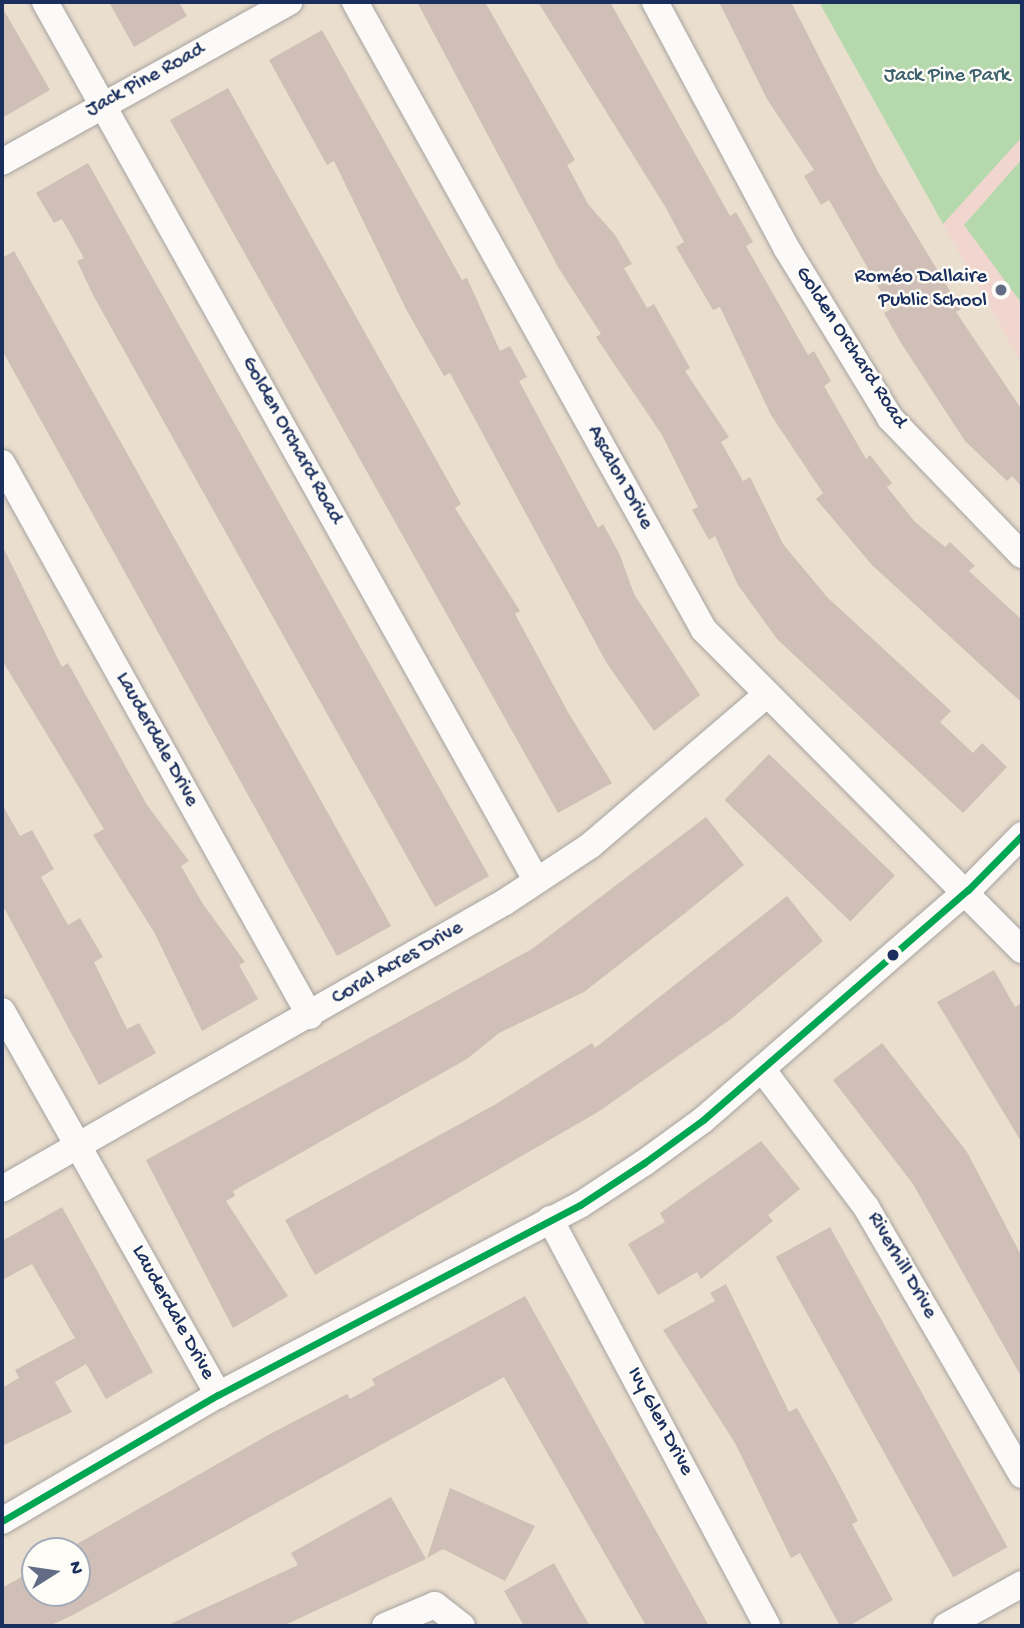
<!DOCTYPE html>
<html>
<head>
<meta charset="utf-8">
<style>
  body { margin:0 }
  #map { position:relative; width:1024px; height:1628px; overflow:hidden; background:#eadece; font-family:"Gochi Hand",sans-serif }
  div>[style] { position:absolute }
  .built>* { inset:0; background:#f1d6d0 }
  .green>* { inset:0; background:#b5d8ac }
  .building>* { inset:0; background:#cfbfb6; transform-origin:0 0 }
  .roads { filter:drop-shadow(0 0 2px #a6a39f) drop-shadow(0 0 2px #a6a39f) }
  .minor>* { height:26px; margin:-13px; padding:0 13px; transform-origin:13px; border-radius:13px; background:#fcfaf8 }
  .bus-1>* { height:7px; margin:-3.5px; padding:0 3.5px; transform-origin:3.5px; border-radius:3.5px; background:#00a651 }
  .dots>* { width:19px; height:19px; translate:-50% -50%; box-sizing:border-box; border:4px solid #fdfcf7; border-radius:50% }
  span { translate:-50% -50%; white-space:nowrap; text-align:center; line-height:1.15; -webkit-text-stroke:5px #fdfcf7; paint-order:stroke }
  .park-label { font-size:21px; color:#3c616d }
  .street-label { font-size:21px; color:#1b2f5e }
  .poi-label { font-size:21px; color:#1b2f5e }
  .right { translate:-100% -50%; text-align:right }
  .frame { position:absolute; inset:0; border:4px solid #1b2f5e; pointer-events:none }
  .north { position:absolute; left:21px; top:1537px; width:70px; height:70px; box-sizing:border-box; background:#fdfcf7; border:2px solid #a3aaba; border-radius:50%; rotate:78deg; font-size:19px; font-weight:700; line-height:28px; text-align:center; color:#1b2f5e }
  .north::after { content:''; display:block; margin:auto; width:24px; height:32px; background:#636c85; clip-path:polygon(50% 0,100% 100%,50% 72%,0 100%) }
</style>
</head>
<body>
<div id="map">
  <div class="built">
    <div style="clip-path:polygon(1022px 137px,1022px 364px,943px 224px)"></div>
  </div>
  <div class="green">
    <div style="clip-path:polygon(819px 2px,1022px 2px,1022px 137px,943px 224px)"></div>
    <div style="clip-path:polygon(1022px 159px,1022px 304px,964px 225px)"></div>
  </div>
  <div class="building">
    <div style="clip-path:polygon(109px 2px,179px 2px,187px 16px,134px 47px)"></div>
    <div style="clip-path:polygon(417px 2px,485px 2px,575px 160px,567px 165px,588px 204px,615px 235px,632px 264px,624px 268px,647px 308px,654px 304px,690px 368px,685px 371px,729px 437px,721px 442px,743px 481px,750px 477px,783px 544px,827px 597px,951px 711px,940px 722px,973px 753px,982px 743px,1007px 767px,963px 813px,777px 639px,738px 585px,715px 536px,709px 540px,692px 510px,698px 507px,662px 435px,596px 337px,601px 334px,558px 267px)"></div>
    <div style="clip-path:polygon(538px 2px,610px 2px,730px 216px,736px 212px,753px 242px,746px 246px,808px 355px,814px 351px,831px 381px,824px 386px,866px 459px,870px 455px,892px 483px,887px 487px,915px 522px,945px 547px,950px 542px,975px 566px,969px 571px,1022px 620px,1022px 703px,872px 565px,816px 499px,823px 493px,771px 415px,720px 307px,713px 310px,676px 247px,684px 242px,666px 208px)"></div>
    <div style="clip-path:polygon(719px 2px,791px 2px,878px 172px,961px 309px,956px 312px,1022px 410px,1022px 487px,1012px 476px,1007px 481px,965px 441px,901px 343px,884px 313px,891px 309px,829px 200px,821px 205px,804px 176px,814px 170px,767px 99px)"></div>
    <div style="clip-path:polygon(2px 7px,50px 90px,2px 118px)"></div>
    <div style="clip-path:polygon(322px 30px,462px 280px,467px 278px,500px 351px,510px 346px,527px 377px,519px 381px,598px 528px,603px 524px,620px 555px,634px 594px,700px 695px,654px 731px,606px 662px,450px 373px,444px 376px,407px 311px,334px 161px,327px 165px,269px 60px)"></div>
    <div style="clip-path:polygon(228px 88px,461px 504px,455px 508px,520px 611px,515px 614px,569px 714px,612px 783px,558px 813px,170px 120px)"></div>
    <div style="clip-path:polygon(88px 163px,489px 876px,435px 907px,93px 295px,77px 261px,84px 258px,62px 219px,54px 223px,36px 193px)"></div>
    <div style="clip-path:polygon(14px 251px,391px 926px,337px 956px,2px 350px,2px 258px)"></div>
    <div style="clip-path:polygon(2px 545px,62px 667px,68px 663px,147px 805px,189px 861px,181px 866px,203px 904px,245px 962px,239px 965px,258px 999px,202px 1031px,154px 932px,93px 835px,104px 829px,2px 660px)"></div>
    <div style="left:769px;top:754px;width:175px;height:64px;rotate:44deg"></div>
    <div style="clip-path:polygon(2px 804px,20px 836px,32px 830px,54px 869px,41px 877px,68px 925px,80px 918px,103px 957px,94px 962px,127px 1029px,139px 1023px,156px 1053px,99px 1085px,2px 904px)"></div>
    <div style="clip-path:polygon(706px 817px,744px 865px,684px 914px,584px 992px,499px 1033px,467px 1059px,233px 1191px,235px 1196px,226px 1201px,288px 1296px,233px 1328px,146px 1160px,532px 949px)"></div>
    <div style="clip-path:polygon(787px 896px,823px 941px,731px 1019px,598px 1112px,315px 1275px,285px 1220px,496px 1104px,592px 1043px,595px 1048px)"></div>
    <div style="clip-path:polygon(994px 970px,1015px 1007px,1022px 1003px,1022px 1143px,937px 1002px)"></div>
    <div style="clip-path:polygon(882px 1043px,967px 1152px,1022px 1257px,1022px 1378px,913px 1184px,833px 1080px)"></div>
    <div style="clip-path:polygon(761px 1141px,800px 1189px,768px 1215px,773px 1221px,701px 1279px,697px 1272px,658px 1295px,628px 1244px,665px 1222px,660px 1213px)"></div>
    <div style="clip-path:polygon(62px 1207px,153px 1372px,106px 1399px,86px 1364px,55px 1382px,72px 1412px,2px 1446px,2px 1388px,19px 1378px,15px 1370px,75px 1338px,32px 1264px,2px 1280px,2px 1241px)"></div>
    <div style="left:830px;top:1227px;width:366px;height:62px;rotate:61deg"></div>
    <div style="clip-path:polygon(726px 1284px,789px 1412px,797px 1408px,837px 1480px,858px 1521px,852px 1524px,893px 1600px,849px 1626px,840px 1626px,800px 1553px,791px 1558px,735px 1443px,663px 1330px,715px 1301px,710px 1293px)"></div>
    <div style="clip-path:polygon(525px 1296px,709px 1626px,646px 1626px,504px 1377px,73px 1615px,49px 1626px,2px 1626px,2px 1588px,35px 1569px,35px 1593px,77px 1593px,77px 1544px,270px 1434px,347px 1394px,350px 1399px,375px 1385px,372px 1379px)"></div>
    <div style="clip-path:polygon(450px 1488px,535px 1526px,505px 1581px,443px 1549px,427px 1558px)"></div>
    <div style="clip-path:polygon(391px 1497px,426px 1559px,283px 1626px,166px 1626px,298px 1565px,291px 1553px)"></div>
    <div style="clip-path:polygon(554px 1563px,574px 1599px,590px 1626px,524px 1626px,504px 1591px)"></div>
  </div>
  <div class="roads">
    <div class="minor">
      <div style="left:45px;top:2px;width:1006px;rotate:60.78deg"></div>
      <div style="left:355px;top:2px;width:718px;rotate:60.94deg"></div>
      <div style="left:704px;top:630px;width:451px;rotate:45.2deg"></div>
      <div style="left:655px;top:2px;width:280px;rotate:61.9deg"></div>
      <div style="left:787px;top:249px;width:198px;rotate:58.6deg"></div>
      <div style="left:890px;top:418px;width:190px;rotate:46.1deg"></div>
      <div style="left:2px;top:162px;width:329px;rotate:-29.1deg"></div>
      <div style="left:2px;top:463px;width:633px;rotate:60.88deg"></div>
      <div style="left:2px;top:1011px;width:441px;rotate:60.6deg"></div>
      <div style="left:762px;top:1069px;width:173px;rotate:53deg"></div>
      <div style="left:866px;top:1207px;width:310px;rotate:59.8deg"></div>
      <div style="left:2px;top:1189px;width:579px;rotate:-29.71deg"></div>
      <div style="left:505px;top:902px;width:103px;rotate:-33.5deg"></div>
      <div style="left:591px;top:845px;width:229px;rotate:-40.6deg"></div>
      <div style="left:550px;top:1219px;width:461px;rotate:61.9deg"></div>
      <div style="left:2px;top:1521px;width:250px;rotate:-30.3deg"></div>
      <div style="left:218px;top:1395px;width:409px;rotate:-27.7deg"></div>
      <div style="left:580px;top:1205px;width:77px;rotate:-33.3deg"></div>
      <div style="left:644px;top:1163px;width:73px;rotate:-36.1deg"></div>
      <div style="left:703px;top:1120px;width:351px;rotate:-41deg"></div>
      <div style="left:968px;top:890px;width:77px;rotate:-45.5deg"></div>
      <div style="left:385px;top:1626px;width:54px;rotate:-22.8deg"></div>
      <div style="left:435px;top:1605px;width:34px;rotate:38deg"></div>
      <div style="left:946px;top:1626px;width:87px;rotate:-28.9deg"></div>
    </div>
  </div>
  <div class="bus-1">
    <div style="left:2px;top:1521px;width:250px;rotate:-30.3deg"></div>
    <div style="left:218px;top:1395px;width:409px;rotate:-27.7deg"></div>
    <div style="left:580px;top:1205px;width:77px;rotate:-33.3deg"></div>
    <div style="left:644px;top:1163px;width:73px;rotate:-36.1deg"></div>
    <div style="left:703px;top:1120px;width:351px;rotate:-41deg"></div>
    <div style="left:968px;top:890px;width:77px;rotate:-45.5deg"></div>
  </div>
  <div class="dots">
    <div style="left:1001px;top:290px;background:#636c85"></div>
    <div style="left:893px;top:955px;background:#1b2f5e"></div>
  </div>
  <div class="park-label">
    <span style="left:947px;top:77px">Jack Pine Park</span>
  </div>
  <div class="street-label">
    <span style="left:146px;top:81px;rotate:-29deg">Jack Pine Road</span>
    <span style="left:850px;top:348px;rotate:57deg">Golden Orchard Road</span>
    <span style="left:291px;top:441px;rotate:61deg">Golden Orchard Road</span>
    <span style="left:619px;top:478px;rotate:61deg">Ascalon Drive</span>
    <span style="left:156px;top:740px;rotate:61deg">Lauderdale Drive</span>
    <span style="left:398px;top:964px;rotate:-30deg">Coral Acres Drive</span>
    <span style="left:901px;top:1266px;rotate:60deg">Riverhill Drive</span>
    <span style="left:172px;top:1313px;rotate:61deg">Lauderdale Drive</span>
    <span style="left:659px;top:1422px;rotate:62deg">Ivy Glen Drive</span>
  </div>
  <div class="poi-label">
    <span class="right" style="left:987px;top:290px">Roméo Dallaire<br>Public School</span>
  </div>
  <div class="frame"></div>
  <div class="north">N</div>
</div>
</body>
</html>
